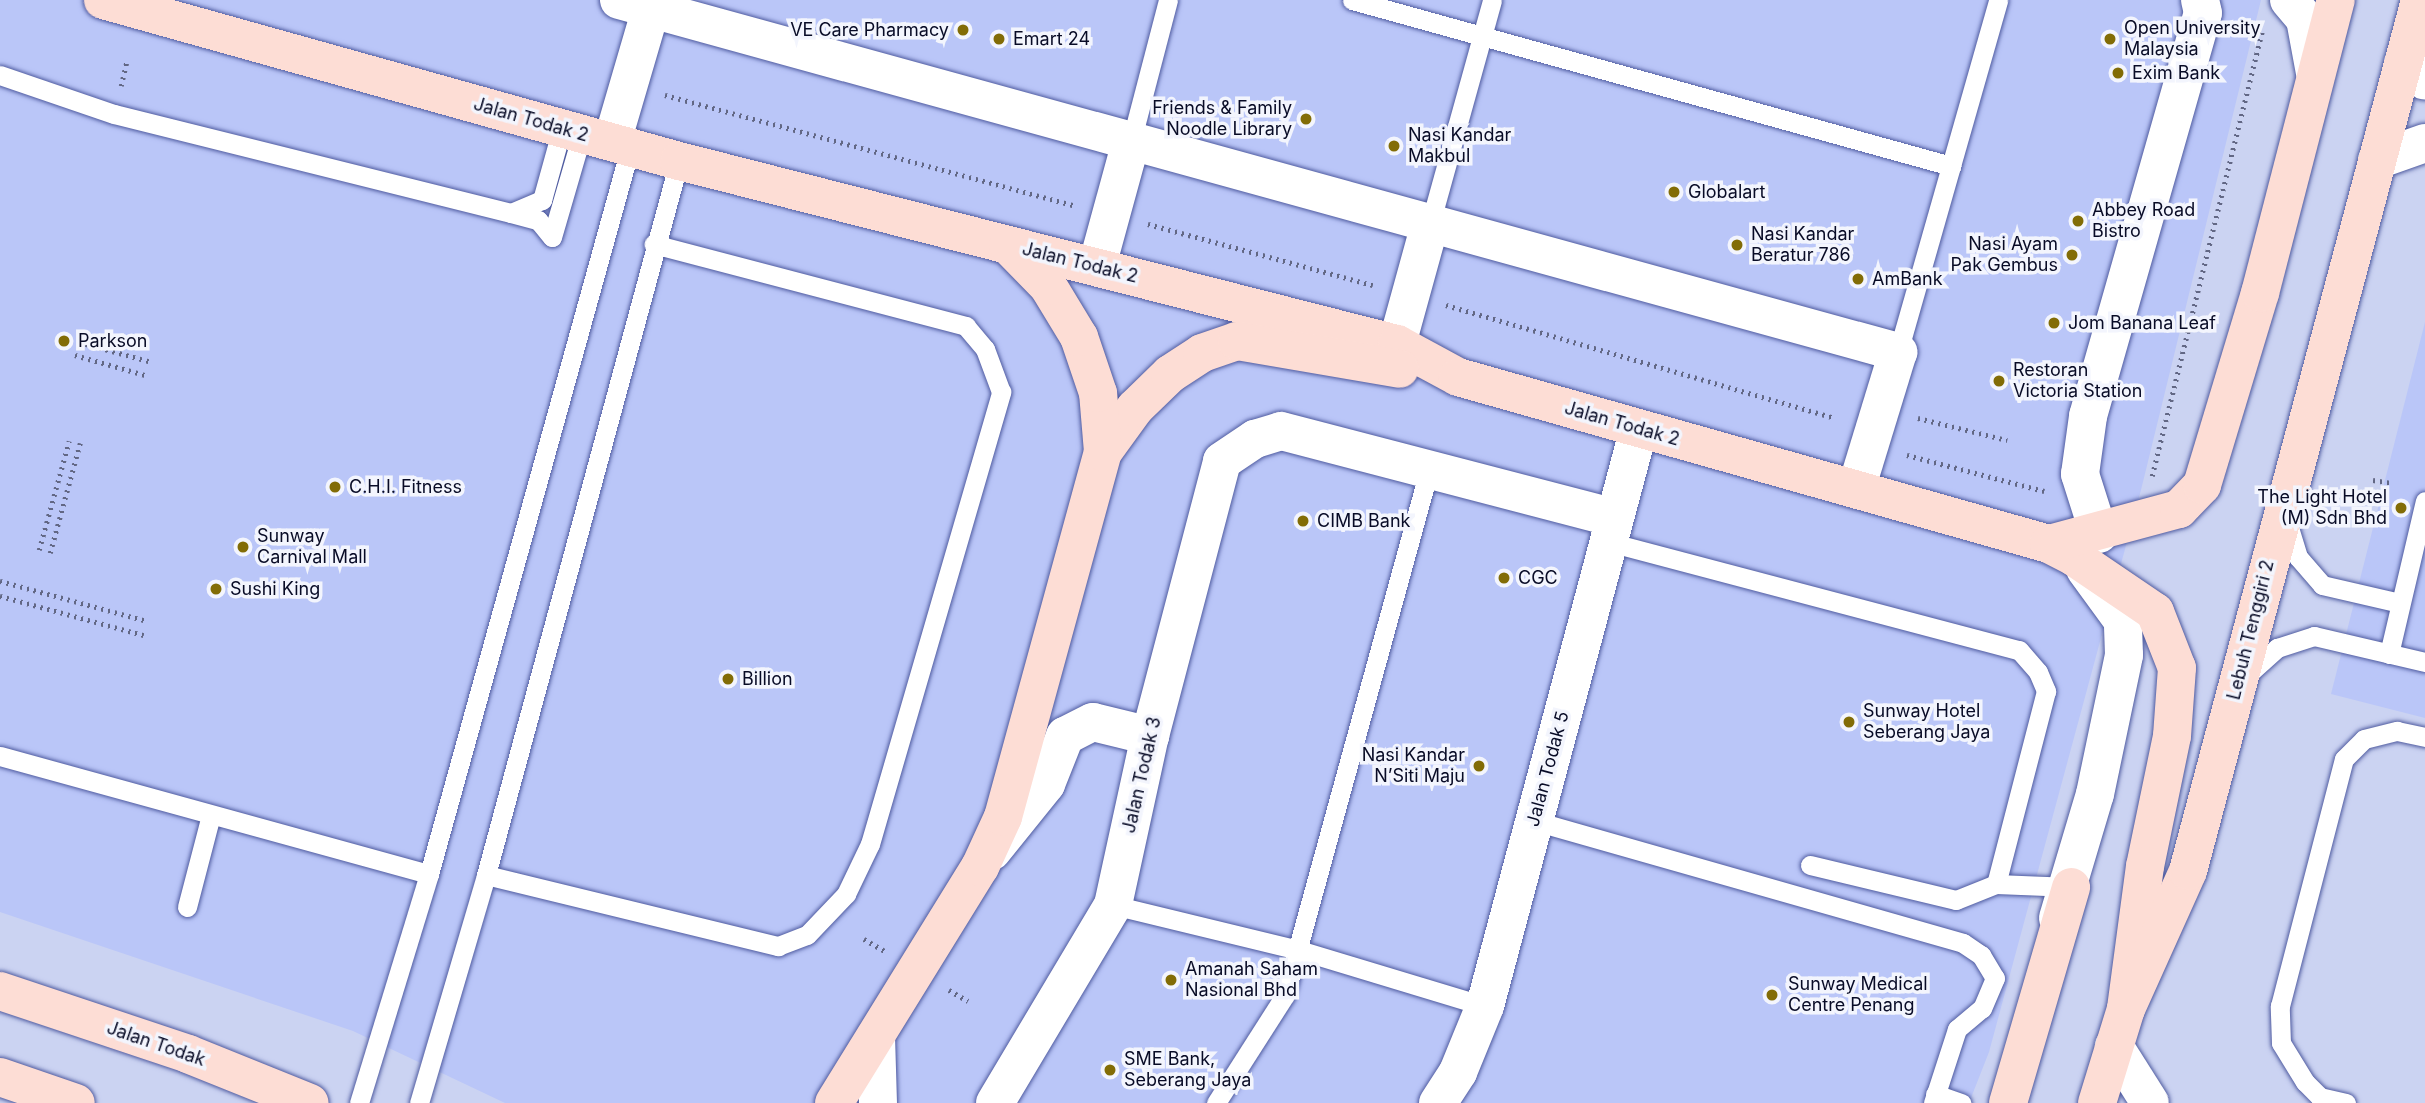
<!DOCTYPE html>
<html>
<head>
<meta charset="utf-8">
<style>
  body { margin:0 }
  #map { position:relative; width:2425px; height:1103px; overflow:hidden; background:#cbd3f2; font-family:Inter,sans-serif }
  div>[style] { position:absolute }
  .built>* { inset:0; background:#bac6f8 }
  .path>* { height:4.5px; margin-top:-2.25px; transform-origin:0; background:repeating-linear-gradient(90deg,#626784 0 2px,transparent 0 7px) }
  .roads { filter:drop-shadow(0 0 2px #4f5ba0) drop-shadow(0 0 2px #4f5ba0) }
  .lane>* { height:19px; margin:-9.5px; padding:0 9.5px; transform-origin:9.5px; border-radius:9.5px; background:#fff }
  .street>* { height:38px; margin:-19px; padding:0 19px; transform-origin:19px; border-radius:19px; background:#fff }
  .secondary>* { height:38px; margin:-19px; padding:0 19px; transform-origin:19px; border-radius:19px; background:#fdddd5 }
  .dots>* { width:19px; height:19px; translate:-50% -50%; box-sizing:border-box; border:4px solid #f3f5fd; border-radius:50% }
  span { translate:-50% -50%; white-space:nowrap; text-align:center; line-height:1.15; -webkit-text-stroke:7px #f3f5fd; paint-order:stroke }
  .poi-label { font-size:18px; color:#080b26 }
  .left { translate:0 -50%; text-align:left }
  .right { translate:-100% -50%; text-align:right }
  .street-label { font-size:18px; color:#080b26 }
</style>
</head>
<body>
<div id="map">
  <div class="built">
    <div style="clip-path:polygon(0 0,2261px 0,2141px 490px,1989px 1052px,1969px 1103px,505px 1103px,353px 1031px,0 912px)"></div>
    <div style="clip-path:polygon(2425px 322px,2425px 718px,2331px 694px)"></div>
  </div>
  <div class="path">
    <div style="left:121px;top:86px;width:27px;rotate:-77deg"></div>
    <div style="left:665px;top:95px;width:426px;rotate:15.1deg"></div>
    <div style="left:1148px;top:224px;width:233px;rotate:15.2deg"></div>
    <div style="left:1446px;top:305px;width:402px;rotate:16.2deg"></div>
    <div style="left:79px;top:342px;width:76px;rotate:15.3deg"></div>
    <div style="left:75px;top:355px;width:76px;rotate:16deg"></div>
    <div style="left:1918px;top:418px;width:92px;rotate:13.9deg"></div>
    <div style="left:1907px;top:455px;width:142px;rotate:14.7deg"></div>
    <div style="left:2152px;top:476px;width:461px;rotate:-76.1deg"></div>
    <div style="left:2373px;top:480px;width:20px;rotate:9deg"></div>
    <div style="left:39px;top:550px;width:113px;rotate:-74.6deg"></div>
    <div style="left:50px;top:553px;width:114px;rotate:-74.7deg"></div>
    <div style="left:0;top:581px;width:152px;rotate:15.2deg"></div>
    <div style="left:0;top:596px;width:149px;rotate:15.2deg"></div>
    <div style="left:864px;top:939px;width:24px;rotate:30deg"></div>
    <div style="left:949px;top:990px;width:22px;rotate:30deg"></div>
  </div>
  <div class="roads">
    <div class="lane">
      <div style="left:1352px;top:0;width:622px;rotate:15.49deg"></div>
      <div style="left:0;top:75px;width:120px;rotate:18.9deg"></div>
      <div style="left:114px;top:114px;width:409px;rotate:14deg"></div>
      <div style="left:511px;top:213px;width:34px;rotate:-23deg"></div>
      <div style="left:542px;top:200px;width:75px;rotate:-74.5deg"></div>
      <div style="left:1131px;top:142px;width:147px;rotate:-75.4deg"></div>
      <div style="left:511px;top:213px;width:28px;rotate:15deg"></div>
      <div style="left:538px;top:220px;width:22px;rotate:51deg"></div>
      <div style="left:1430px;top:224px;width:232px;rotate:-74.5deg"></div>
      <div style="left:552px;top:237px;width:107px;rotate:-73.8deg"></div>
      <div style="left:1898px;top:352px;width:366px;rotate:-74.1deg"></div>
      <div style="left:2287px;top:521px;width:38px;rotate:73deg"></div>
      <div style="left:2298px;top:557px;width:37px;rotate:49deg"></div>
      <div style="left:2322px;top:585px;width:80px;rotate:13deg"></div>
      <div style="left:1609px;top:542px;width:424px;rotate:14.8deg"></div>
      <div style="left:2019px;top:650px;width:29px;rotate:49deg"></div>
      <div style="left:2038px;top:672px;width:21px;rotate:67deg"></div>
      <div style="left:2046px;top:691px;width:199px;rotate:104.5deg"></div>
      <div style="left:1996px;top:884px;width:75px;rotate:2.3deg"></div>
      <div style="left:2389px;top:654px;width:157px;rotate:-76.8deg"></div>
      <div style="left:2246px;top:676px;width:42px;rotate:-42.1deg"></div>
      <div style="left:2277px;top:648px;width:39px;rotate:-18deg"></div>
      <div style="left:2314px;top:636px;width:114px;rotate:13.2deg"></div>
      <div style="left:0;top:756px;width:445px;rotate:15.4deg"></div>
      <div style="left:1535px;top:821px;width:445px;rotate:15.9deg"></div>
      <div style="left:1963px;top:943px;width:22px;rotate:34deg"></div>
      <div style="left:1981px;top:955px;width:27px;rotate:59deg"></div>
      <div style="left:1995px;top:978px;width:33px;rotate:113deg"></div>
      <div style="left:1982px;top:1008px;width:33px;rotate:140deg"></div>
      <div style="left:1957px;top:1029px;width:78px;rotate:108deg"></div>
      <div style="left:1810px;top:865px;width:150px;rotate:13.5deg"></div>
      <div style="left:1956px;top:900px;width:43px;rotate:-21.8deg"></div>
      <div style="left:486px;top:875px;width:301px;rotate:13.7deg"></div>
      <div style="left:778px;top:946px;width:31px;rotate:-21deg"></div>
      <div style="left:807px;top:935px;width:57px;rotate:-46.4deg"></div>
      <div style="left:846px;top:894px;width:55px;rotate:-64.4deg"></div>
      <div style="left:870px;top:844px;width:471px;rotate:-73.8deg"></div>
      <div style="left:1001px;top:392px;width:46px;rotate:-110.4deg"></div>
      <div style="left:985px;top:349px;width:30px;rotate:-130deg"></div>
      <div style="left:966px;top:326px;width:323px;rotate:-165.3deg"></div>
      <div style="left:1113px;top:905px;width:191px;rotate:13.6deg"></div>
      <div style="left:1299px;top:950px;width:194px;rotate:16.8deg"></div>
      <div style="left:187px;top:907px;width:95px;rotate:-75.4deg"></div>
      <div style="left:1935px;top:1094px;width:28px;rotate:19deg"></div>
      <div style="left:359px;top:1103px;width:239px;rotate:-73deg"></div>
      <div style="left:429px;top:874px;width:753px;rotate:-74.52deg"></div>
      <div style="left:419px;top:1103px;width:238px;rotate:-73.6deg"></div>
      <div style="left:486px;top:875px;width:740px;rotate:-74.87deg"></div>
      <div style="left:1216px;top:1103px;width:128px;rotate:-57.4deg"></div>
      <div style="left:1285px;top:995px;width:544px;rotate:-74.66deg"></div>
      <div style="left:2346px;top:1103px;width:27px;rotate:-167deg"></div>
      <div style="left:2320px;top:1097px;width:21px;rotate:-135deg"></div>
      <div style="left:2305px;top:1082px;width:46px;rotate:-121.6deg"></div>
      <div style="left:2281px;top:1043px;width:37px;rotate:-92deg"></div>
      <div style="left:2280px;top:1006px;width:255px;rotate:-75.5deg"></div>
      <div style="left:2344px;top:759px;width:28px;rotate:-45deg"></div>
      <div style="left:2364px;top:739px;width:34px;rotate:-14deg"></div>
      <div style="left:2397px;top:731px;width:29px;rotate:12deg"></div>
    </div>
    <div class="street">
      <div style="left:619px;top:0;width:1327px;rotate:15.39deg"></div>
      <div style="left:1898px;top:352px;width:143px;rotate:107deg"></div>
      <div style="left:2289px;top:0;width:25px;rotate:50deg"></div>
      <div style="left:2305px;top:19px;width:55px;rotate:79.5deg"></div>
      <div style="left:2403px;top:63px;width:28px;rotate:39deg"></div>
      <div style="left:612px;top:142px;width:139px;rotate:-73.7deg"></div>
      <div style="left:2377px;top:160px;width:51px;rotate:-19.5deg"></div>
      <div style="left:1097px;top:266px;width:129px;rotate:-74.7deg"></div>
      <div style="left:1397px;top:344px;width:124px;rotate:-74.6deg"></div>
      <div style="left:2099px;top:534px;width:63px;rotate:-107.6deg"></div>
      <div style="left:2080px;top:474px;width:59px;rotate:-82.1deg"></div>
      <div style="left:2088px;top:416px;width:419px;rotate:-74.1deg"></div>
      <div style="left:2203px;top:13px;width:13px;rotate:-103deg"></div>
      <div style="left:992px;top:851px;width:86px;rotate:-51.1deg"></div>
      <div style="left:1046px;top:784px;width:52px;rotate:-68.4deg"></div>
      <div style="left:1065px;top:736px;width:31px;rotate:-27deg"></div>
      <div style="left:1093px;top:722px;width:59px;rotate:13.8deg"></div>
      <div style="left:2058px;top:918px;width:129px;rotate:-73.4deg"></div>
      <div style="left:2095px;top:794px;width:142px;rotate:-78.2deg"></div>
      <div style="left:2124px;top:655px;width:34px;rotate:-92deg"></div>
      <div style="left:2123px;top:621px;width:64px;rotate:-126.2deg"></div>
      <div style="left:876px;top:1036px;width:67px;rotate:88.3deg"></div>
      <div style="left:2114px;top:1046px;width:67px;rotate:57.7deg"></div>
      <div style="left:995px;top:1103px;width:230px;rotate:-59.2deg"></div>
      <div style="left:1113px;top:905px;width:173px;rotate:-77.7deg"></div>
      <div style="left:1150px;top:736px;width:284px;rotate:-75.3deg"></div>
      <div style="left:1222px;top:461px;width:40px;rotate:-34deg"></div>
      <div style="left:1255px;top:439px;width:27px;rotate:-17deg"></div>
      <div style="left:1281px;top:431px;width:344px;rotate:14.6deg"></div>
      <div style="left:1438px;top:1103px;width:37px;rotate:-57deg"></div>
      <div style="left:1458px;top:1072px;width:71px;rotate:-67.8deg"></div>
      <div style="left:1485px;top:1006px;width:598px;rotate:-75.08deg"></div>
    </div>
    <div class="secondary">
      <div style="left:103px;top:0;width:598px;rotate:15.62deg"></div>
      <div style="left:679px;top:161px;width:741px;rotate:14.3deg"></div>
      <div style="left:1397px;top:344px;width:69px;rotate:28.4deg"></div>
      <div style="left:1458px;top:377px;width:614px;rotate:15.78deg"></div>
      <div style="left:2049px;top:544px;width:28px;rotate:27deg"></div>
      <div style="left:2074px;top:557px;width:98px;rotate:34.2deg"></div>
      <div style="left:2155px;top:612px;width:60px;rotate:68.6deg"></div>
      <div style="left:2177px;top:668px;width:68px;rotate:94.2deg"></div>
      <div style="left:2172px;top:736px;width:133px;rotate:101.7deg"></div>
      <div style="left:2145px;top:866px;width:144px;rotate:97.6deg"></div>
      <div style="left:1103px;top:452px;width:54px;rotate:-54deg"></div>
      <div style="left:1135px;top:408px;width:49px;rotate:-44.2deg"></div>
      <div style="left:1170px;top:374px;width:38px;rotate:-33deg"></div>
      <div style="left:1202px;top:353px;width:37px;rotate:-19deg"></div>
      <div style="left:1237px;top:341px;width:165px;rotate:9.7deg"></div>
      <div style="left:2049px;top:544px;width:135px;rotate:-15.1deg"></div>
      <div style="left:2179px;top:509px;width:33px;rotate:-46deg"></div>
      <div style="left:2202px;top:485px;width:201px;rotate:-73.2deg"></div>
      <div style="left:2260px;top:293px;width:303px;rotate:-75.5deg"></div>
      <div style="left:0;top:991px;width:198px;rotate:18.5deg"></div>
      <div style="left:188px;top:1054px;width:131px;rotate:21.9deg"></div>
      <div style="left:0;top:1077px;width:80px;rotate:18.9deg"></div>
      <div style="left:834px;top:1103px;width:278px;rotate:-58.3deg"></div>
      <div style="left:980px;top:867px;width:55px;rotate:-65.3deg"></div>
      <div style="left:1003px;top:817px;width:378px;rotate:-74.7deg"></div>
      <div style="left:1103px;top:452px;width:59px;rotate:-94.8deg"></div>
      <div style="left:1098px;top:393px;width:59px;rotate:-108.7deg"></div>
      <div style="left:1079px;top:337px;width:60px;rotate:-121.3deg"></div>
      <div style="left:1048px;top:286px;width:57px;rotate:-134.3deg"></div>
      <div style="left:2008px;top:1103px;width:225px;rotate:-73.7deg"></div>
      <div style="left:2097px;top:1103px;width:98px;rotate:-72.9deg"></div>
      <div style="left:2126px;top:1009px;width:151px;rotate:-65.8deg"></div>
      <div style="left:2188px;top:871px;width:901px;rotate:-75.08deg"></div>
    </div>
  </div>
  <div class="dots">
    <div style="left:963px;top:30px;background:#826c06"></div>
    <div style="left:999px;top:39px;background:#826c06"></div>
    <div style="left:2110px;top:39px;background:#826c06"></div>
    <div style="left:2118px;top:73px;background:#826c06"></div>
    <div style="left:1306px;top:119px;background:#826c06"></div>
    <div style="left:1394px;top:146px;background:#826c06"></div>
    <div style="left:1674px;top:192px;background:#826c06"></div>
    <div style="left:2078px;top:221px;background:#826c06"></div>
    <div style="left:1737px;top:245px;background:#826c06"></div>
    <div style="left:2072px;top:255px;background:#826c06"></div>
    <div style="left:1858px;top:279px;background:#826c06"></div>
    <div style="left:2054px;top:323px;background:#826c06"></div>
    <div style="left:64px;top:341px;background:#826c06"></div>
    <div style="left:1999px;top:381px;background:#826c06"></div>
    <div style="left:335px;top:487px;background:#826c06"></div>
    <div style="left:2401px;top:508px;background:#826c06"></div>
    <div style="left:1303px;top:521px;background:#826c06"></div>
    <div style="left:243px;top:547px;background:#826c06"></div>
    <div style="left:1504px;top:578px;background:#826c06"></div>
    <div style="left:216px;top:589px;background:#826c06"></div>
    <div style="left:728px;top:679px;background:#826c06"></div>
    <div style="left:1849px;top:722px;background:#826c06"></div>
    <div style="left:1479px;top:766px;background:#826c06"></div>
    <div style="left:1171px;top:980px;background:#826c06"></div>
    <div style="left:1772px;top:995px;background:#826c06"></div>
    <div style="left:1110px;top:1070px;background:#826c06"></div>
  </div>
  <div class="poi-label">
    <span class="left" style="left:2124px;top:39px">Open University<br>Malaysia</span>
    <span class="right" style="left:949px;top:30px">VE Care Pharmacy</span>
    <span class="left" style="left:1013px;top:39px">Emart 24</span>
    <span class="left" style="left:2132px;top:73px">Exim Bank</span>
    <span class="right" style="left:1292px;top:119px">Friends &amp; Family<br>Noodle Library</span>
    <span class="left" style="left:1408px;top:146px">Nasi Kandar<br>Makbul</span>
    <span class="left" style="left:1688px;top:192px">Globalart</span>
    <span class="left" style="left:2092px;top:221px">Abbey Road<br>Bistro</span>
    <span class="left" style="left:1751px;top:245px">Nasi Kandar<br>Beratur 786</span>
    <span class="right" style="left:2058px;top:255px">Nasi Ayam<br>Pak Gembus</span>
    <span class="left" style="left:1872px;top:279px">AmBank</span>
    <span class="left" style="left:2068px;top:323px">Jom Banana Leaf</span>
    <span class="left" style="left:78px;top:341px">Parkson</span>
    <span class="left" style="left:2013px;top:381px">Restoran<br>Victoria Station</span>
    <span class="left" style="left:349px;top:487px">C.H.I. Fitness</span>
    <span class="right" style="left:2387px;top:508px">The Light Hotel<br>(M) Sdn Bhd</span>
    <span class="left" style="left:1317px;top:521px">CIMB Bank</span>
    <span class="left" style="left:257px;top:547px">Sunway<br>Carnival Mall</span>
    <span class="left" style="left:1518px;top:578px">CGC</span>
    <span class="left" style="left:230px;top:589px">Sushi King</span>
    <span class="left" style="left:742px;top:679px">Billion</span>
    <span class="left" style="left:1863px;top:722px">Sunway Hotel<br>Seberang Jaya</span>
    <span class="right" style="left:1465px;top:766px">Nasi Kandar<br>N’Siti Maju</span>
    <span class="left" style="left:1185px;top:980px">Amanah Saham<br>Nasional Bhd</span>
    <span class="left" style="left:1788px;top:995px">Sunway Medical<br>Centre Penang</span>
    <span class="left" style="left:1124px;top:1070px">SME Bank,<br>Seberang Jaya</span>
  </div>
  <div class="street-label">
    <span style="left:531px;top:120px;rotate:16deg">Jalan Todak 2</span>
    <span style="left:1080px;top:263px;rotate:14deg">Jalan Todak 2</span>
    <span style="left:1622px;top:424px;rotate:16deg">Jalan Todak 2</span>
    <span style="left:2251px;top:630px;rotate:-76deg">Lebuh Tenggiri 2</span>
    <span style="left:1548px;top:769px;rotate:-75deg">Jalan Todak 5</span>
    <span style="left:1142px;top:775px;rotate:-77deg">Jalan Todak 3</span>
    <span style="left:156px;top:1044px;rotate:19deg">Jalan Todak</span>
  </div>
</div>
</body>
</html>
